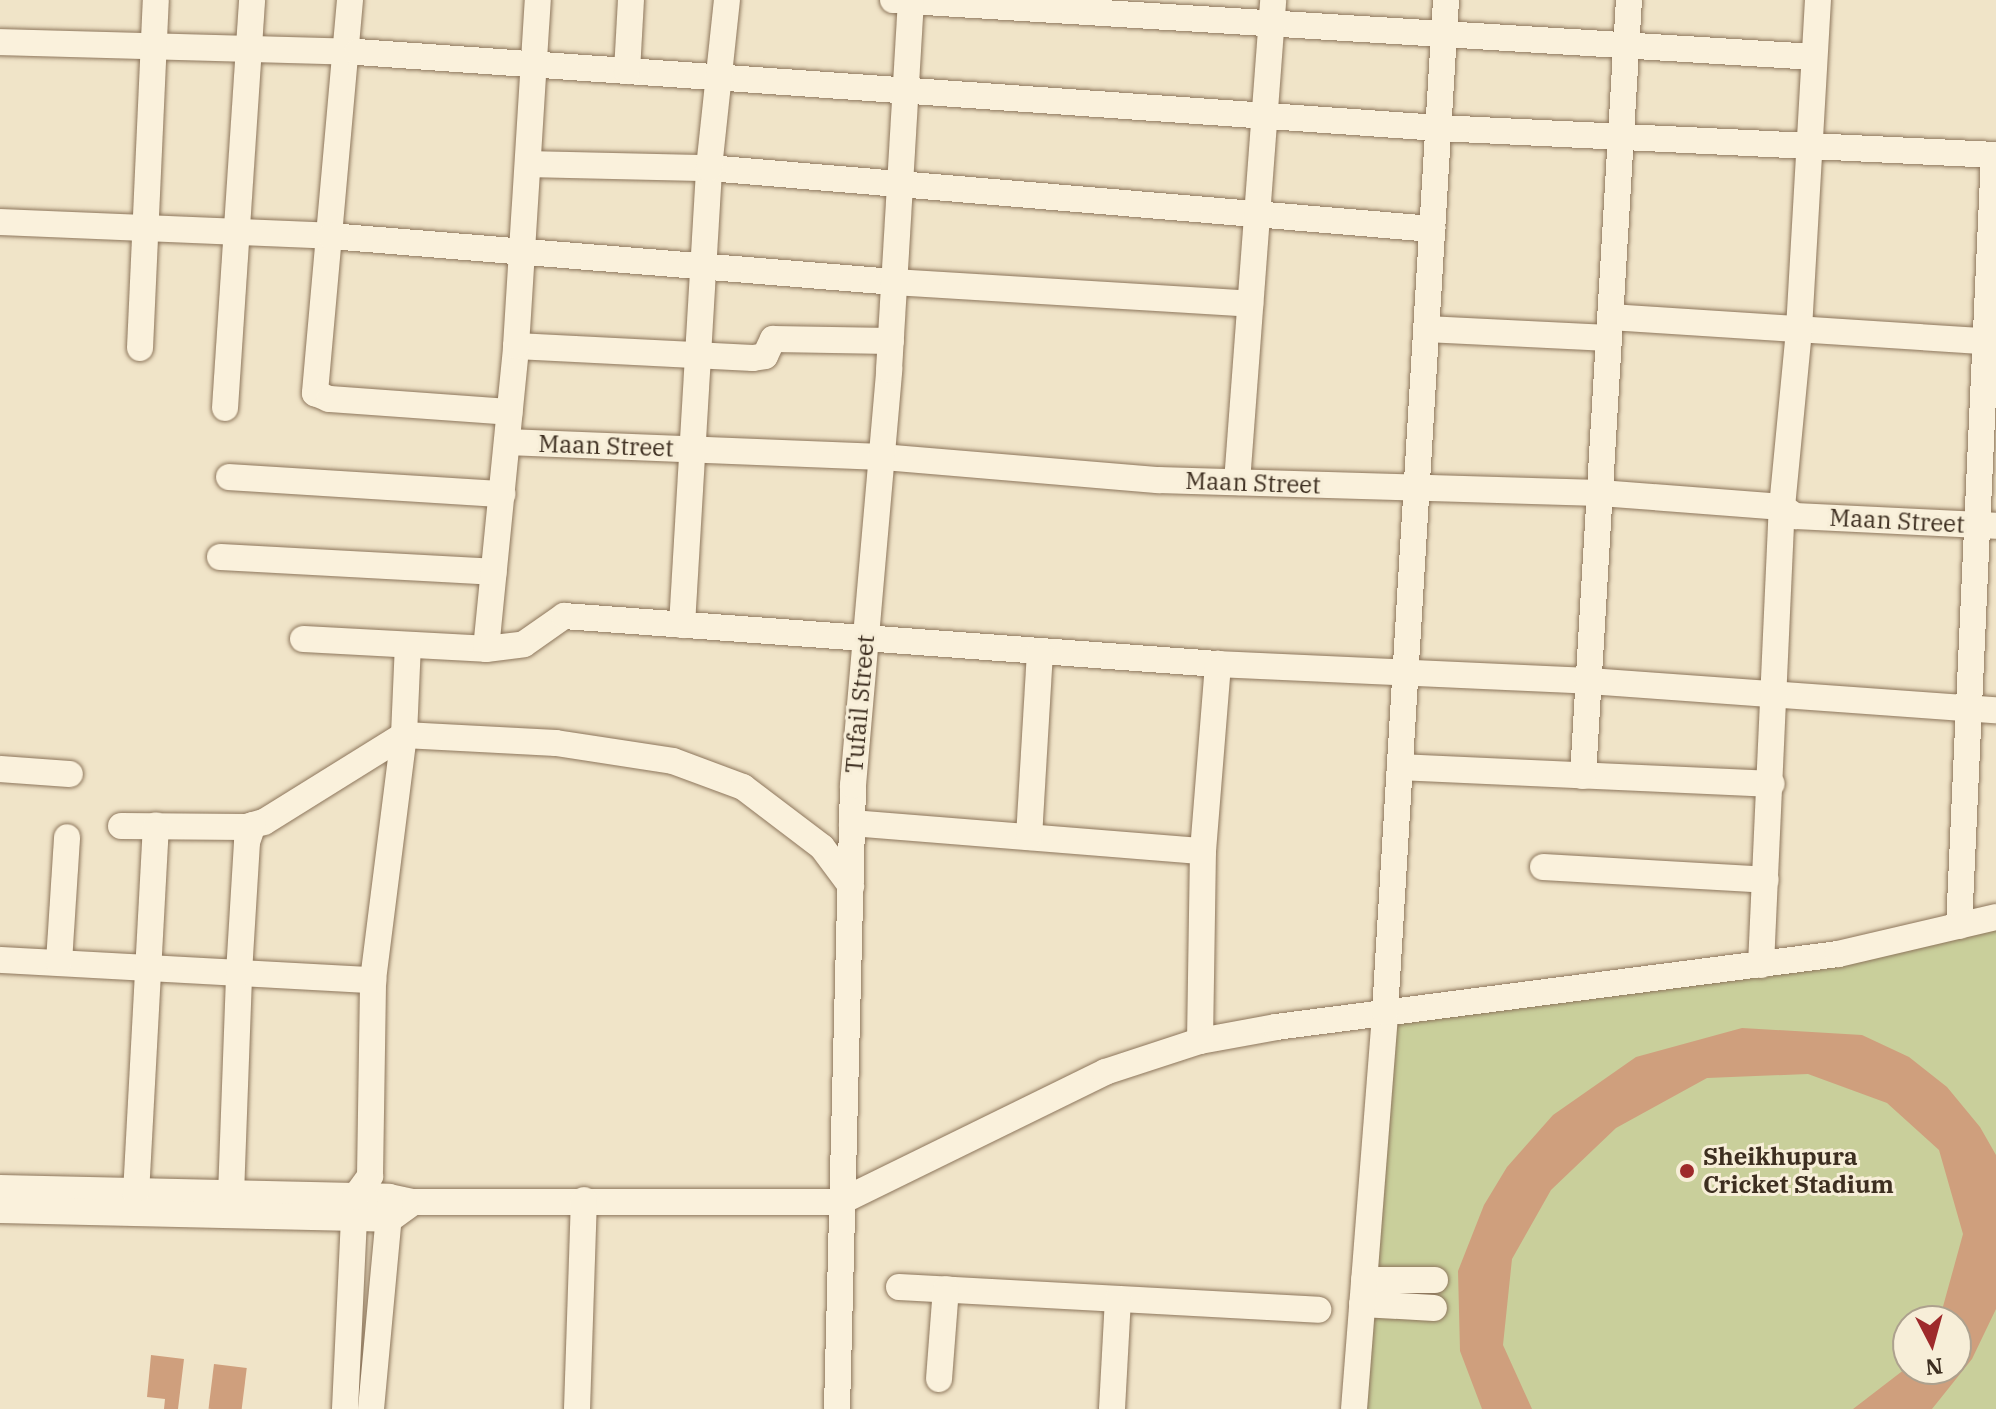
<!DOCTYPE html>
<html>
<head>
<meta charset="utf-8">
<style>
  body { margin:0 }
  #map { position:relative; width:1996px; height:1409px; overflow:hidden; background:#f0e4c8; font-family:"IBM Plex Serif",serif }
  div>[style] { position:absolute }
  .green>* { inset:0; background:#c9cf9b }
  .building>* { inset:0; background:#cf9f7d; transform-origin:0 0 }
  .roads { filter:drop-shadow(0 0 2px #8d765c) drop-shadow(0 0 2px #8d765c) }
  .minor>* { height:26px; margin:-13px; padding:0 13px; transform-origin:13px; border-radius:13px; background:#faf1dc }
  .dots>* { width:22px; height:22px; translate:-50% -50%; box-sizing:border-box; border:4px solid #f7eed8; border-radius:50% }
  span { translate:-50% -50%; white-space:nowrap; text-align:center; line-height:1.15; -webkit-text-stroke:6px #f7eed8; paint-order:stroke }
  .street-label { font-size:24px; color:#3d2e20 }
  .poi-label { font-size:24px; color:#3d2e20; font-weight:700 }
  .left { translate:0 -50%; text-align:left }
  .north { position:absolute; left:1892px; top:1305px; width:80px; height:80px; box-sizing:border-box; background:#f7eed8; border:2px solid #ada18e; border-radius:50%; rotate:174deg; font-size:22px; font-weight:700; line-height:32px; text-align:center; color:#3d2e20 }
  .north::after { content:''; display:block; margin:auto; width:28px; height:36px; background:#9e2a2b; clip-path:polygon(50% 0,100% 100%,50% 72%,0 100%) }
</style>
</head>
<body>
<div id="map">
  <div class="green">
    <div style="clip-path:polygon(evenodd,1996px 920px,1996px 1409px,1359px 1409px,1391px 1021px,1996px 920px,1908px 1321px,1956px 1321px,1956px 1369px,1908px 1369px,1908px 1321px)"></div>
  </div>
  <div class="building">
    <div style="clip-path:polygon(1742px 1028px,1862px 1035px,1909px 1057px,1947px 1087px,1980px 1127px,1996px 1155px,1996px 1309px,1972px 1359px,1932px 1409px,1853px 1409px,1905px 1369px,1956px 1369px,1956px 1321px,1939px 1321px,1963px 1234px,1939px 1150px,1887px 1103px,1808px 1074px,1707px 1078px,1616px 1128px,1551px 1190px,1512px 1259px,1503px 1345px,1532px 1409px,1482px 1409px,1460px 1351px,1458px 1271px,1484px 1205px,1507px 1167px,1553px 1115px,1636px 1057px)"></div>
    <div style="clip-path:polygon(151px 1355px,184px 1359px,178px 1409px,164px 1409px,165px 1399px,147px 1397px)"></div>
    <div style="left:214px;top:1364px;width:33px;height:45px;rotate:7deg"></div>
  </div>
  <div class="roads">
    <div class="minor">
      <div style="left:350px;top:0;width:395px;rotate:95.1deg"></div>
      <div style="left:315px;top:393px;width:15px;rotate:23deg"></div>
      <div style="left:329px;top:399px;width:181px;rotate:4.1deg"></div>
      <div style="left:893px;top:0;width:923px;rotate:3.54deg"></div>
      <div style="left:0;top:42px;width:357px;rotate:1.6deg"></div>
      <div style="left:357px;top:52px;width:1084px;rotate:4.02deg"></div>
      <div style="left:1438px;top:128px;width:559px;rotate:2.77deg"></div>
      <div style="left:627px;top:71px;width:71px;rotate:-86.8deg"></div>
      <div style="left:528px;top:164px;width:181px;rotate:1.3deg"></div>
      <div style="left:709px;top:168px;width:726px;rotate:4.82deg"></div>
      <div style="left:0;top:222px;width:330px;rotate:2.4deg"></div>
      <div style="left:330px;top:236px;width:566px;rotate:4.66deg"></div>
      <div style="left:894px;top:282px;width:357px;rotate:3.5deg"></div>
      <div style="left:1610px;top:317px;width:387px;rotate:3.7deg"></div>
      <div style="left:1426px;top:329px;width:183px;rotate:2.8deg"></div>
      <div style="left:516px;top:346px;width:237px;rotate:2.9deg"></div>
      <div style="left:753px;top:358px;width:12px;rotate:-9deg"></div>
      <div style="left:765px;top:356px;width:19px;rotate:-65deg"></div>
      <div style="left:773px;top:339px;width:118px;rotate:1deg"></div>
      <div style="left:140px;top:348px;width:348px;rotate:-87.4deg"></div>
      <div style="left:225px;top:408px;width:409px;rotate:-86.2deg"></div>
      <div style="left:507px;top:442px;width:375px;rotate:2.3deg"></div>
      <div style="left:882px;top:457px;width:277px;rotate:4.8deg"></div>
      <div style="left:1158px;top:480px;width:442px;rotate:1.7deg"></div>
      <div style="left:1600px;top:493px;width:183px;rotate:4.4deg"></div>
      <div style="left:1782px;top:507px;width:16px;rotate:35deg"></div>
      <div style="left:1795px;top:516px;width:201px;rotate:2.8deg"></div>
      <div style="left:229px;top:477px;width:274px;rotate:3.6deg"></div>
      <div style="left:1237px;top:482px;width:483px;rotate:-85.7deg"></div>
      <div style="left:220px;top:557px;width:274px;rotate:3.1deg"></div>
      <div style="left:682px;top:625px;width:458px;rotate:-86.6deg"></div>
      <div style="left:709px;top:168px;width:169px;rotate:-83.9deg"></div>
      <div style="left:303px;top:639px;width:183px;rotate:3.1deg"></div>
      <div style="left:486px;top:649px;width:304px;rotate:-84.3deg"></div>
      <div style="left:516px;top:346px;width:347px;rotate:-86.4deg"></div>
      <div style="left:486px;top:649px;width:38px;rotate:-7deg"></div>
      <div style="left:524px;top:644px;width:49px;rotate:-35deg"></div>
      <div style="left:564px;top:616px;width:656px;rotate:4.2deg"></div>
      <div style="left:1218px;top:664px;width:370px;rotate:2.6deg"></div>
      <div style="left:1588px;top:681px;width:409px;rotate:4.1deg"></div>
      <div style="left:1400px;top:767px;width:372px;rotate:2.6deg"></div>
      <div style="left:0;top:769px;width:70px;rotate:4.1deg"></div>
      <div style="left:1583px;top:776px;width:777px;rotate:-86.61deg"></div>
      <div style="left:852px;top:823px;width:352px;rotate:4.6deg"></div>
      <div style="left:121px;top:826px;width:125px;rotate:0.5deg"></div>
      <div style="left:246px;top:827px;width:19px;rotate:-16deg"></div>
      <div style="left:264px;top:822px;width:165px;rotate:-31.9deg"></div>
      <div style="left:404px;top:735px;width:152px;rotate:3deg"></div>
      <div style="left:556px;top:743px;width:118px;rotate:8.7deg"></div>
      <div style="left:673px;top:761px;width:75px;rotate:20.4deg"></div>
      <div style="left:743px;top:787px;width:99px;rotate:37.2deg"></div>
      <div style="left:822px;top:847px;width:49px;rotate:53.4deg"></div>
      <div style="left:1029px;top:837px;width:186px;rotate:-86.6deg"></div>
      <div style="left:1543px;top:867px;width:223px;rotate:3.3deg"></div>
      <div style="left:1959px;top:926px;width:772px;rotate:-87.4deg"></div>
      <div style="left:0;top:960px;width:374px;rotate:3.1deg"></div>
      <div style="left:59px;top:962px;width:125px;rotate:-86.3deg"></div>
      <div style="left:1761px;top:965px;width:458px;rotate:-87.4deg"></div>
      <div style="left:1782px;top:507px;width:179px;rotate:-84.5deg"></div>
      <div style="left:1799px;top:329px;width:330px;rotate:-86.7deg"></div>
      <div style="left:1200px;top:1041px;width:190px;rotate:-89.1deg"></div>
      <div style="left:1203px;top:851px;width:188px;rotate:-85.4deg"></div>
      <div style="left:0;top:1188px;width:389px;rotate:1.3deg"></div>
      <div style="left:389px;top:1197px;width:25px;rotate:12deg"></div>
      <div style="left:413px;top:1202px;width:417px"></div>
      <div style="left:830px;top:1202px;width:14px;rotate:-8deg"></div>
      <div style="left:844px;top:1200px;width:291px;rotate:-26.1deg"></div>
      <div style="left:1105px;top:1072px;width:100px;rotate:-18.1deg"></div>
      <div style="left:1200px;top:1041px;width:77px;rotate:-10.4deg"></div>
      <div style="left:1276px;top:1027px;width:567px;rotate:-7.4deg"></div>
      <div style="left:1838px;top:954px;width:162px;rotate:-13.2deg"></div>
      <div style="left:136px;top:1194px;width:369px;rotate:-86.9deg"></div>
      <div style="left:231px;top:1195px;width:222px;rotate:-87.9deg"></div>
      <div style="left:239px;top:973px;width:131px;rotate:-86.5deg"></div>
      <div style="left:247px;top:842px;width:18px;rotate:-71deg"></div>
      <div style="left:0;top:1210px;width:390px;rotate:1.3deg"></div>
      <div style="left:390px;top:1219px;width:29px;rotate:-36deg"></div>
      <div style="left:1364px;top:1280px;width:71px"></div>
      <div style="left:899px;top:1287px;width:420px;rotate:3.1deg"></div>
      <div style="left:1362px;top:1304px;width:72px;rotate:3.2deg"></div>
      <div style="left:939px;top:1379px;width:90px;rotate:-85.6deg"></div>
      <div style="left:345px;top:1409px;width:212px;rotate:-87.3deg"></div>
      <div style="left:355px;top:1197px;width:26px;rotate:-54deg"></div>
      <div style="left:370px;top:1176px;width:196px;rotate:-89.1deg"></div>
      <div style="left:373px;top:980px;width:247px;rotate:-82.8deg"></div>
      <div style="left:404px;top:735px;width:90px;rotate:-87.5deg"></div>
      <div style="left:371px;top:1409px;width:206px;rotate:-84.7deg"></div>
      <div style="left:577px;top:1409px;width:209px;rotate:-88.1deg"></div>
      <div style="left:837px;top:1409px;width:624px;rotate:-88.53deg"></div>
      <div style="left:853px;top:785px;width:417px;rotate:-85deg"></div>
      <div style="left:889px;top:370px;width:371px;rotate:-86.6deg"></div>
      <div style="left:1112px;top:1409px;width:110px;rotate:-86.9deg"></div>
      <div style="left:1354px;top:1409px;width:398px;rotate:-85.5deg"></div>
      <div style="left:1385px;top:1012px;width:1014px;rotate:-86.55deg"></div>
    </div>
  </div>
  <div class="dots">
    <div style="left:1687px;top:1171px;background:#9e2a2b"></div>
  </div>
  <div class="street-label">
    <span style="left:606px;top:446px;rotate:2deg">Maan Street</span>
    <span style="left:1253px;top:483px;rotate:2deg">Maan Street</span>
    <span style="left:1897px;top:521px;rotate:3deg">Maan Street</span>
    <span style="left:860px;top:704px;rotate:-85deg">Tufail Street</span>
  </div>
  <div class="poi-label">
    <span class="left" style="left:1703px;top:1171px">Sheikhupura<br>Cricket Stadium</span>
  </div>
  <div class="north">N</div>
</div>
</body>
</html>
